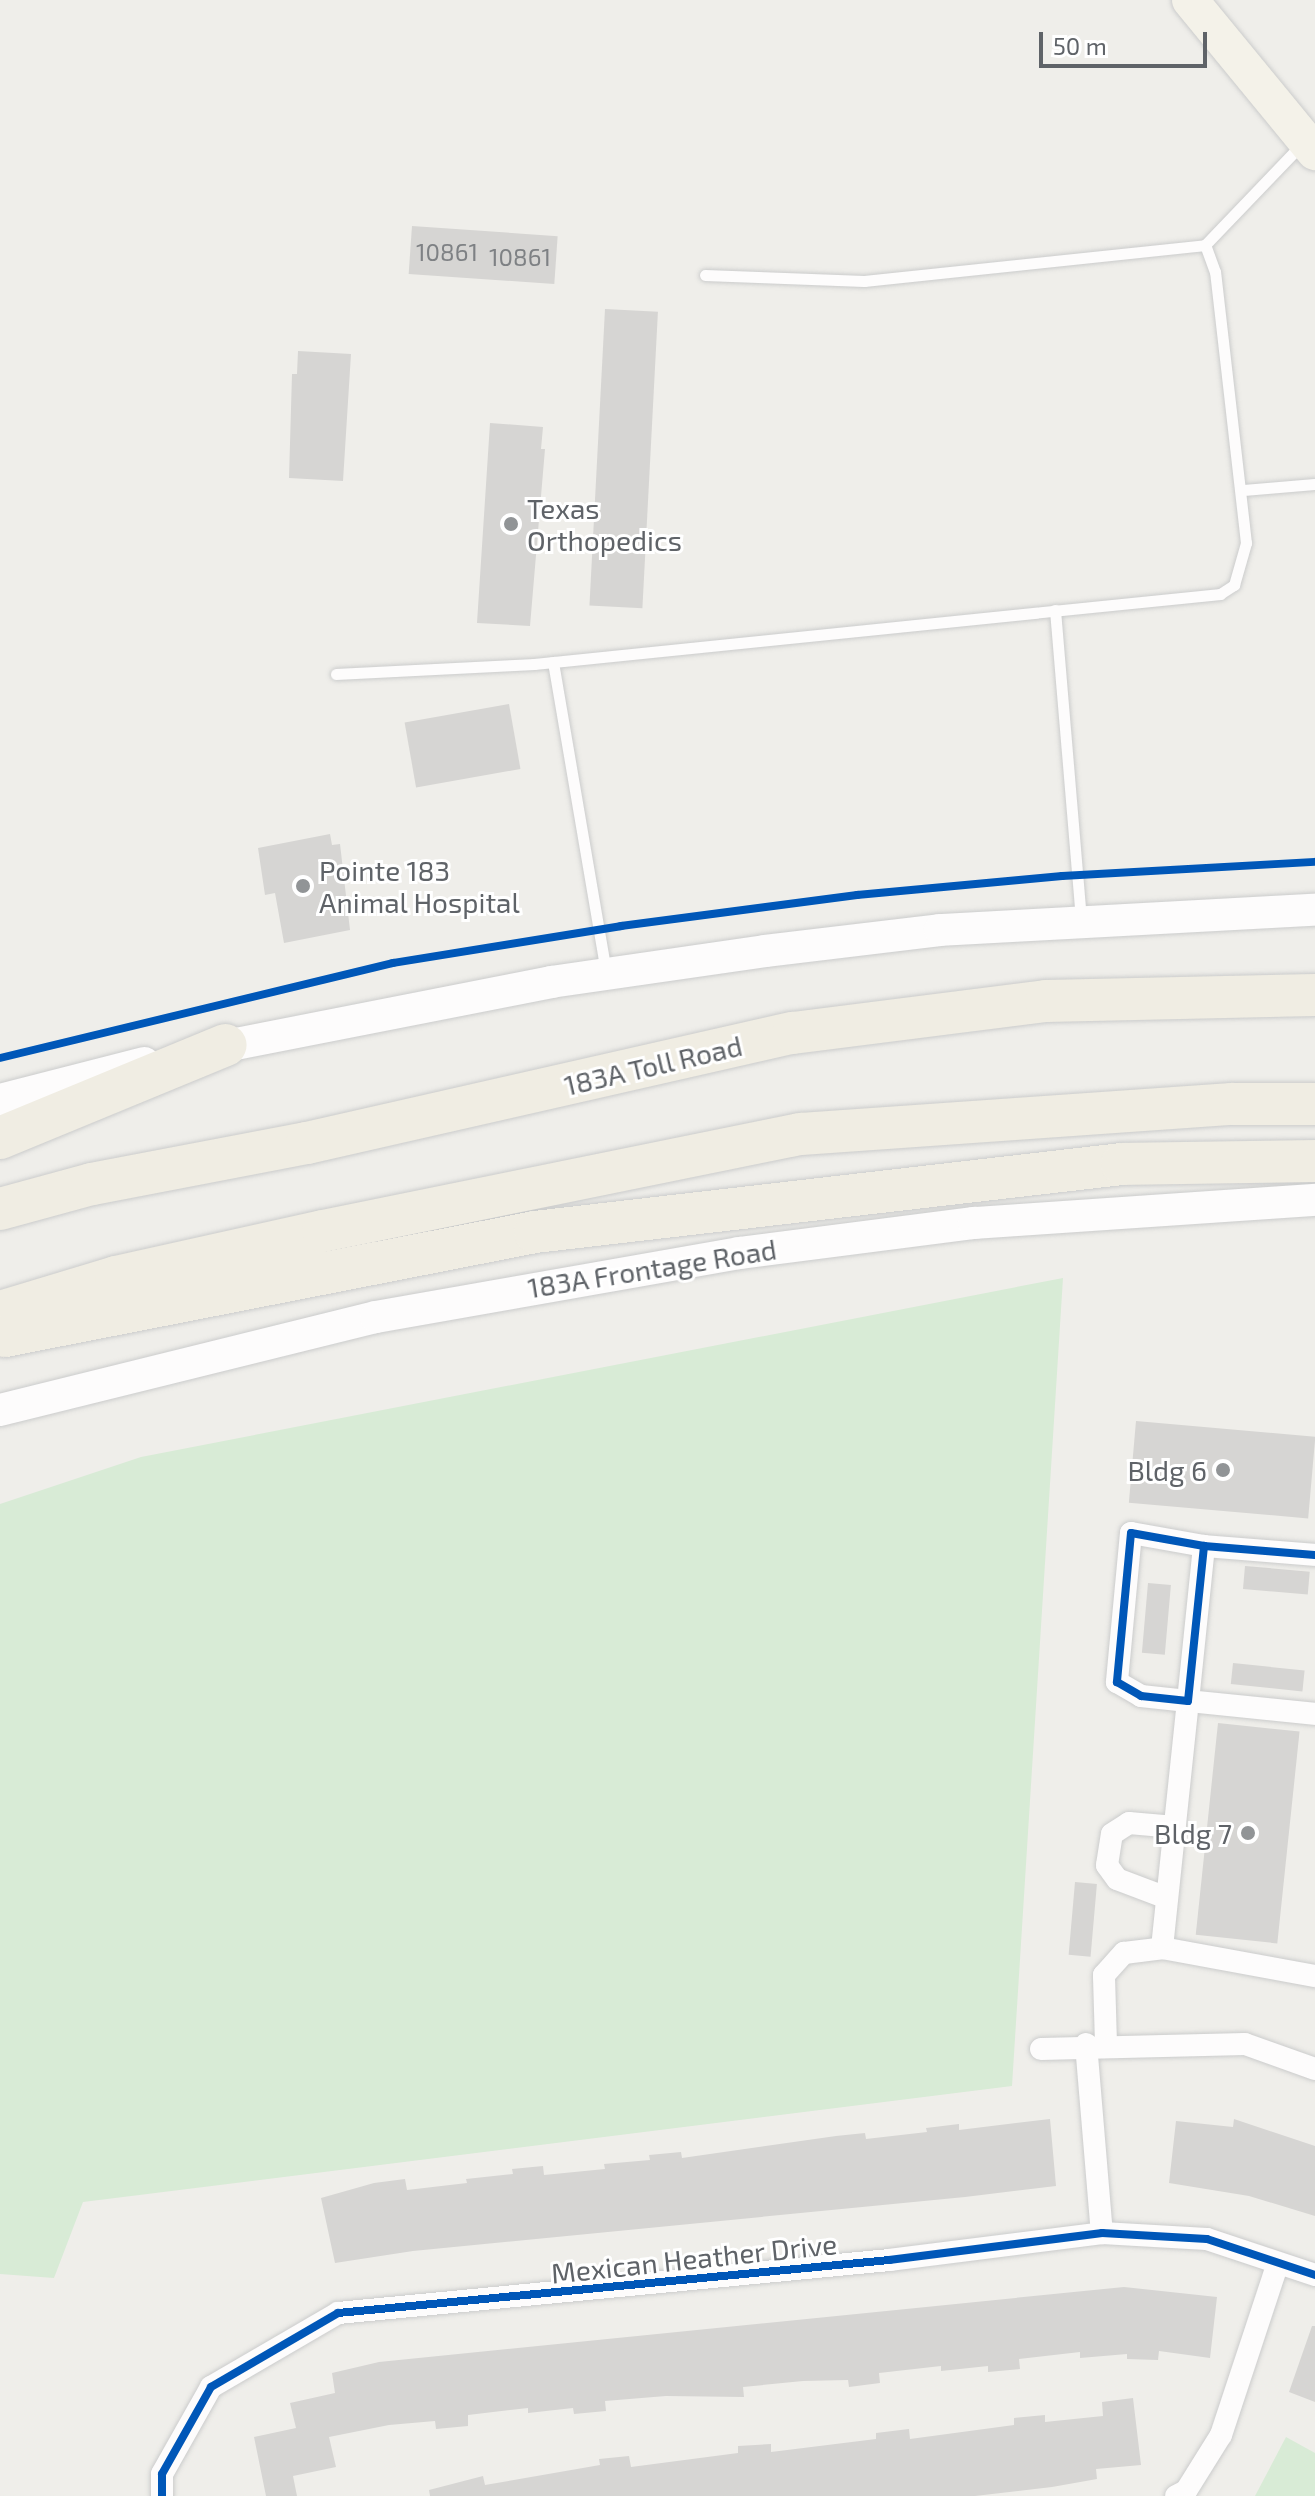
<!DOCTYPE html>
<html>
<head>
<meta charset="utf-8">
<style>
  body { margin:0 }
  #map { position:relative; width:1315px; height:2496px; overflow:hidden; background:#efeeea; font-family:"Exo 2",sans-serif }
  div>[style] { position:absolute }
  .green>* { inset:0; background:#d8ebd6 }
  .building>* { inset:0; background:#d6d5d3; transform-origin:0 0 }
  .roads { filter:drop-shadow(0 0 2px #cbcccc) drop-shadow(0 0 2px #cbcccc) }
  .service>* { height:11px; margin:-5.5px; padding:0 5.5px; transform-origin:5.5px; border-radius:5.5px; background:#fdfcfc }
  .minor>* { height:22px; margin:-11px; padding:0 11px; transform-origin:11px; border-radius:11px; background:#fdfcfc }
  .secondary>* { height:32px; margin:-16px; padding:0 16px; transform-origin:16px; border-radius:16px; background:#fdfcfc }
  .primary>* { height:36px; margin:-18px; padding:0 18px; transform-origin:18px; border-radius:18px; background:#f4f2e9 }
  .motorway>* { height:42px; margin:-21px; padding:0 21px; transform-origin:21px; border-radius:21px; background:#f0ede3 }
  .cycleway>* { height:8px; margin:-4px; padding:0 4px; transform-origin:4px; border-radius:4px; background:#0057b8 }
  .dots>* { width:22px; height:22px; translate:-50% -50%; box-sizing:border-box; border:4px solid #fff; border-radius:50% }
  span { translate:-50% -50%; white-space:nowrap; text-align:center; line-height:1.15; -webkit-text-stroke:6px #fff; paint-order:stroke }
  .number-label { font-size:24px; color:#7e8184 }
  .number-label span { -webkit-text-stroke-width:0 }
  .poi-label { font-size:28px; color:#5f6368 }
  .left { translate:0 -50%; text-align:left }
  .right { translate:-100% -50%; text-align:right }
  .street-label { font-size:28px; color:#5f6368 }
  .scale { position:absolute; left:1039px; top:32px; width:168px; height:36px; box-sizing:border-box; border:4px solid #5f6368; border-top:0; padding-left:10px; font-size:24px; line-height:28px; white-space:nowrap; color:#5f6368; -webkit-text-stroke:6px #fff; paint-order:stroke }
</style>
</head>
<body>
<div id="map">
  <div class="green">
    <div style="clip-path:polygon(1063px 1278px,1012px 2086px,83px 2202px,54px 2278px,0 2274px,0 1504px,141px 1457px)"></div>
    <div style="clip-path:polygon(1286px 2437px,1315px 2453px,1315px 2496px,1255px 2496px)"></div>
  </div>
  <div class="building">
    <div style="left:412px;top:226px;width:146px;height:48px;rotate:4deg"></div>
    <div style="left:605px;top:309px;width:53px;height:297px;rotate:3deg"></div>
    <div style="clip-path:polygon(298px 351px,351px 354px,343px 481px,289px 478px,292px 374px,297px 374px)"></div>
    <div style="clip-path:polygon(490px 423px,543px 427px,541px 449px,545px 449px,530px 626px,477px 623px)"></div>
    <div style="left:509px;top:704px;width:66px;height:106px;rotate:80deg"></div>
    <div style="clip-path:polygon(330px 834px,332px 845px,340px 844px,350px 930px,284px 943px,275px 893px,265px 895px,258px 848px)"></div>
    <div style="left:1136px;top:1421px;width:180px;height:82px;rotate:5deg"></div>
    <div style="left:1245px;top:1566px;width:65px;height:23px;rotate:5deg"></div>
    <div style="left:1148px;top:1583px;width:23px;height:70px;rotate:5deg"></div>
    <div style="left:1233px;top:1663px;width:72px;height:21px;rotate:6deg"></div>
    <div style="left:1218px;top:1723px;width:82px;height:213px;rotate:6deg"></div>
    <div style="left:1075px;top:1882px;width:22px;height:73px;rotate:5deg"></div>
    <div style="clip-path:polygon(1050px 2119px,1056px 2186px,965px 2197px,413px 2251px,335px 2263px,321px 2198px,374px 2183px,405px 2179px,407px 2190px,467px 2183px,466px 2179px,513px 2174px,512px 2169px,543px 2166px,544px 2175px,605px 2169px,604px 2164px,650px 2160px,649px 2155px,681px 2152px,682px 2158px,836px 2136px,865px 2133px,866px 2139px,927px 2132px,926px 2128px,959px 2124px,959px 2130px)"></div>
    <div style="clip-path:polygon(1234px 2119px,1315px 2146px,1315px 2216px,1249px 2196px,1169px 2183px,1176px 2121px,1233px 2127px)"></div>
    <div style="clip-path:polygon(1124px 2287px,1217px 2297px,1210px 2358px,1159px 2351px,1158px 2360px,1127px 2359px,1127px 2354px,1080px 2358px,1080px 2352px,1019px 2359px,1020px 2369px,988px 2372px,988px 2366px,941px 2371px,941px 2366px,879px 2373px,880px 2383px,849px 2387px,848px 2380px,803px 2381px,743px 2387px,744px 2397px,666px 2396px,605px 2401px,606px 2411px,574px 2414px,573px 2408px,528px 2413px,528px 2408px,468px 2415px,468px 2426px,436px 2429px,435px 2421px,389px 2425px,329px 2437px,336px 2467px,293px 2476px,297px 2496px,266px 2496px,254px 2437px,296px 2428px,290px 2403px,335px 2393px,332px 2373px,379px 2362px)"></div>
    <div style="clip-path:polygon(1312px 2326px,1315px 2326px,1315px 2402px,1289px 2392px)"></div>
    <div style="clip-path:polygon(1133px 2398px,1141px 2465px,1096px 2469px,1097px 2479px,1052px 2487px,975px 2496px,430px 2496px,429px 2490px,483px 2476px,485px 2485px,600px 2465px,599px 2459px,629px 2456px,631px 2467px,738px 2453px,738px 2446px,771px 2444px,771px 2452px,876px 2439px,876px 2433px,909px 2429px,910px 2439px,1014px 2425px,1014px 2418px,1045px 2415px,1045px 2422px,1103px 2416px,1102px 2402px)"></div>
  </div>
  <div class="roads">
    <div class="service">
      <div style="left:705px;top:275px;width:159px;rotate:2.2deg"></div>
      <div style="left:864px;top:281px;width:343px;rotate:-6deg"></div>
      <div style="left:1205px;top:245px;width:139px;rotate:-46.2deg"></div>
      <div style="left:1243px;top:490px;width:72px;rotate:-4.8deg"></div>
      <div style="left:1055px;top:610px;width:310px;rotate:85.2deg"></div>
      <div style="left:553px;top:662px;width:315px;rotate:80.3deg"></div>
      <div style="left:336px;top:674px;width:198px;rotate:-2.9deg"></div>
      <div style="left:534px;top:664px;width:690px;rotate:-5.83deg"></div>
      <div style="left:1220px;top:594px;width:17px;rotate:-33deg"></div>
      <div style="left:1234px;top:585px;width:44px;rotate:-74.1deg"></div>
      <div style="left:1246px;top:543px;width:273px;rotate:-96.5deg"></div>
      <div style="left:1215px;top:272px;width:29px;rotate:-110deg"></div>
    </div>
    <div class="minor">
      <div style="left:1204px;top:1546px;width:74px;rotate:-169.9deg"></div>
      <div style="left:1131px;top:1533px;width:150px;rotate:95.4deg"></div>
      <div style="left:1117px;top:1682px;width:28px;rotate:30deg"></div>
      <div style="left:1141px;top:1696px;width:47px;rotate:6.1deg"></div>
      <div style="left:1188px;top:1701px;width:156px;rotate:-84.1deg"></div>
      <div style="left:1204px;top:1546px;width:111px;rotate:4.6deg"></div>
      <div style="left:1167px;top:1898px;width:53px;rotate:-159.2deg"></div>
      <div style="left:1117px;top:1879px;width:17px;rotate:-126deg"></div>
      <div style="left:1107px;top:1865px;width:31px;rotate:-81deg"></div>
      <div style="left:1112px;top:1834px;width:20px;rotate:-33deg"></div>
      <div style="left:1129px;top:1823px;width:46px;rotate:5deg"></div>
      <div style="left:1162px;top:1948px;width:156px;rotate:10.4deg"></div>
      <div style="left:1086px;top:2044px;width:190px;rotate:85.2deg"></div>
      <div style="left:1106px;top:2044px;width:69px;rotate:-91.7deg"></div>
      <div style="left:1104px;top:1975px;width:30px;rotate:-48deg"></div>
      <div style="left:1124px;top:1953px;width:38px;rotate:-7deg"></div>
      <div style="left:1162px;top:1948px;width:248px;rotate:-84deg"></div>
      <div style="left:1188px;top:1701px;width:128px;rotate:5.8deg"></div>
      <div style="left:1041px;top:2049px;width:204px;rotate:-1.4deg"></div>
      <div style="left:1245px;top:2044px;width:74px;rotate:19.7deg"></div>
      <div style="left:162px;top:2496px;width:22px;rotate:-90deg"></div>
      <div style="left:162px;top:2474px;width:100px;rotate:-60.6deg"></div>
      <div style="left:211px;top:2387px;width:147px;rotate:-30.2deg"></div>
      <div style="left:338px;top:2313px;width:554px;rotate:-5.49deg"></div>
      <div style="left:889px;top:2260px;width:215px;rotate:-7.2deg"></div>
      <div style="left:1102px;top:2233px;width:105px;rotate:3.3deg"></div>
      <div style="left:1207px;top:2239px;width:114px;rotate:18.4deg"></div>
      <div style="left:1176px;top:2496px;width:11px;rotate:-27deg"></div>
      <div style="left:1186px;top:2491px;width:66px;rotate:-58deg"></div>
      <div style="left:1221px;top:2435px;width:181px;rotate:-71.7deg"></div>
    </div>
    <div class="secondary">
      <div style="left:205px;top:1050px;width:353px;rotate:-11.1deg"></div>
      <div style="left:551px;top:982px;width:216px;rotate:-8.2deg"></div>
      <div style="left:765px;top:951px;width:176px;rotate:-6.8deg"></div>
      <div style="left:940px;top:930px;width:376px;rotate:-3.1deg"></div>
      <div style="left:0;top:1100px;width:149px;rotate:-14.4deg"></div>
      <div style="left:0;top:1410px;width:387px;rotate:-13.9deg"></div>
      <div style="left:376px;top:1317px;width:369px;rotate:-10deg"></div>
      <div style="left:739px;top:1253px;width:237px;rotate:-7.3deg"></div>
      <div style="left:974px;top:1223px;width:342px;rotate:-3.9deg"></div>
    </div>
    <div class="primary">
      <div style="left:1190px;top:0;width:197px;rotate:50.6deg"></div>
    </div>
    <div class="motorway">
      <div style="left:0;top:1138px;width:244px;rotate:-22.4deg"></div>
      <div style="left:0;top:1209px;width:95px;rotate:-15.2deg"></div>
      <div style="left:92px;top:1184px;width:219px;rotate:-10.8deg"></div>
      <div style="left:307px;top:1143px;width:498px;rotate:-12.8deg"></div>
      <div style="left:793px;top:1033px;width:255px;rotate:-7.2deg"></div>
      <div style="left:1046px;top:1001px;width:269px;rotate:-1.3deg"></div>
      <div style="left:0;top:1312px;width:121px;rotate:-16.8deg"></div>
      <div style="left:116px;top:1277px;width:212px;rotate:-12.5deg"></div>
      <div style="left:323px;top:1231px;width:488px;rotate:-11.5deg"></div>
      <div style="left:801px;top:1134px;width:432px;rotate:-4deg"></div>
      <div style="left:1232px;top:1104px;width:83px"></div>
      <div style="left:5px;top:1336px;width:540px;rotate:-11.1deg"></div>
      <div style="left:535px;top:1232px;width:591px;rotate:-6.61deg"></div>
      <div style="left:1122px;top:1164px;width:193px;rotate:-0.9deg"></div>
    </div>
  </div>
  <div class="cycleway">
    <div style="left:0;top:1058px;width:404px;rotate:-13.6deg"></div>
    <div style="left:393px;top:963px;width:231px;rotate:-9.2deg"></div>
    <div style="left:621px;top:926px;width:238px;rotate:-7.5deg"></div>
    <div style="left:857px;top:895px;width:206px;rotate:-5.3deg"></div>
    <div style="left:1062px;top:876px;width:253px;rotate:-3.2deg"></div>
    <div style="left:1204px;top:1546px;width:74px;rotate:-169.9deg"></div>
    <div style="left:1131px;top:1533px;width:150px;rotate:95.4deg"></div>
    <div style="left:1117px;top:1682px;width:28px;rotate:30deg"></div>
    <div style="left:1141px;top:1696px;width:47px;rotate:6.1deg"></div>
    <div style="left:1188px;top:1701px;width:156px;rotate:-84.1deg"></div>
    <div style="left:1204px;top:1546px;width:111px;rotate:4.6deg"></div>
    <div style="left:162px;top:2496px;width:22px;rotate:-90deg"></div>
    <div style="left:162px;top:2474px;width:100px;rotate:-60.6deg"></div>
    <div style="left:211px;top:2387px;width:147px;rotate:-30.2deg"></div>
    <div style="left:338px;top:2313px;width:554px;rotate:-5.49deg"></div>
    <div style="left:889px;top:2260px;width:215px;rotate:-7.2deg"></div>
    <div style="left:1102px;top:2233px;width:105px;rotate:3.3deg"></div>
    <div style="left:1207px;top:2239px;width:114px;rotate:18.4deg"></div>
  </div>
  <div class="dots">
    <div style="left:511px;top:524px;background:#919496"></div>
    <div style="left:303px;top:886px;background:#919496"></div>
    <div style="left:1223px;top:1470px;background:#919496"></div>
    <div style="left:1248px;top:1833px;background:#919496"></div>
  </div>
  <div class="number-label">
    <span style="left:447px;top:252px">10861</span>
    <span style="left:520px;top:257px">10861</span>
  </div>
  <div class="poi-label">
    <span class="left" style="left:527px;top:524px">Texas<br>Orthopedics</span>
    <span class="left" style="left:319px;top:886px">Pointe 183<br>Animal Hospital</span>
    <span class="right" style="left:1207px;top:1470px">Bldg 6</span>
    <span class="right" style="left:1232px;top:1833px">Bldg 7</span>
  </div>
  <div class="street-label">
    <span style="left:653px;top:1065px;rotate:-13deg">183A Toll Road</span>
    <span style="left:652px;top:1268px;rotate:-9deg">183A Frontage Road</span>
    <span style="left:694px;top:2258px;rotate:-6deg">Mexican Heather Drive</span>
  </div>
  <div class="scale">50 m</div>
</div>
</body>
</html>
